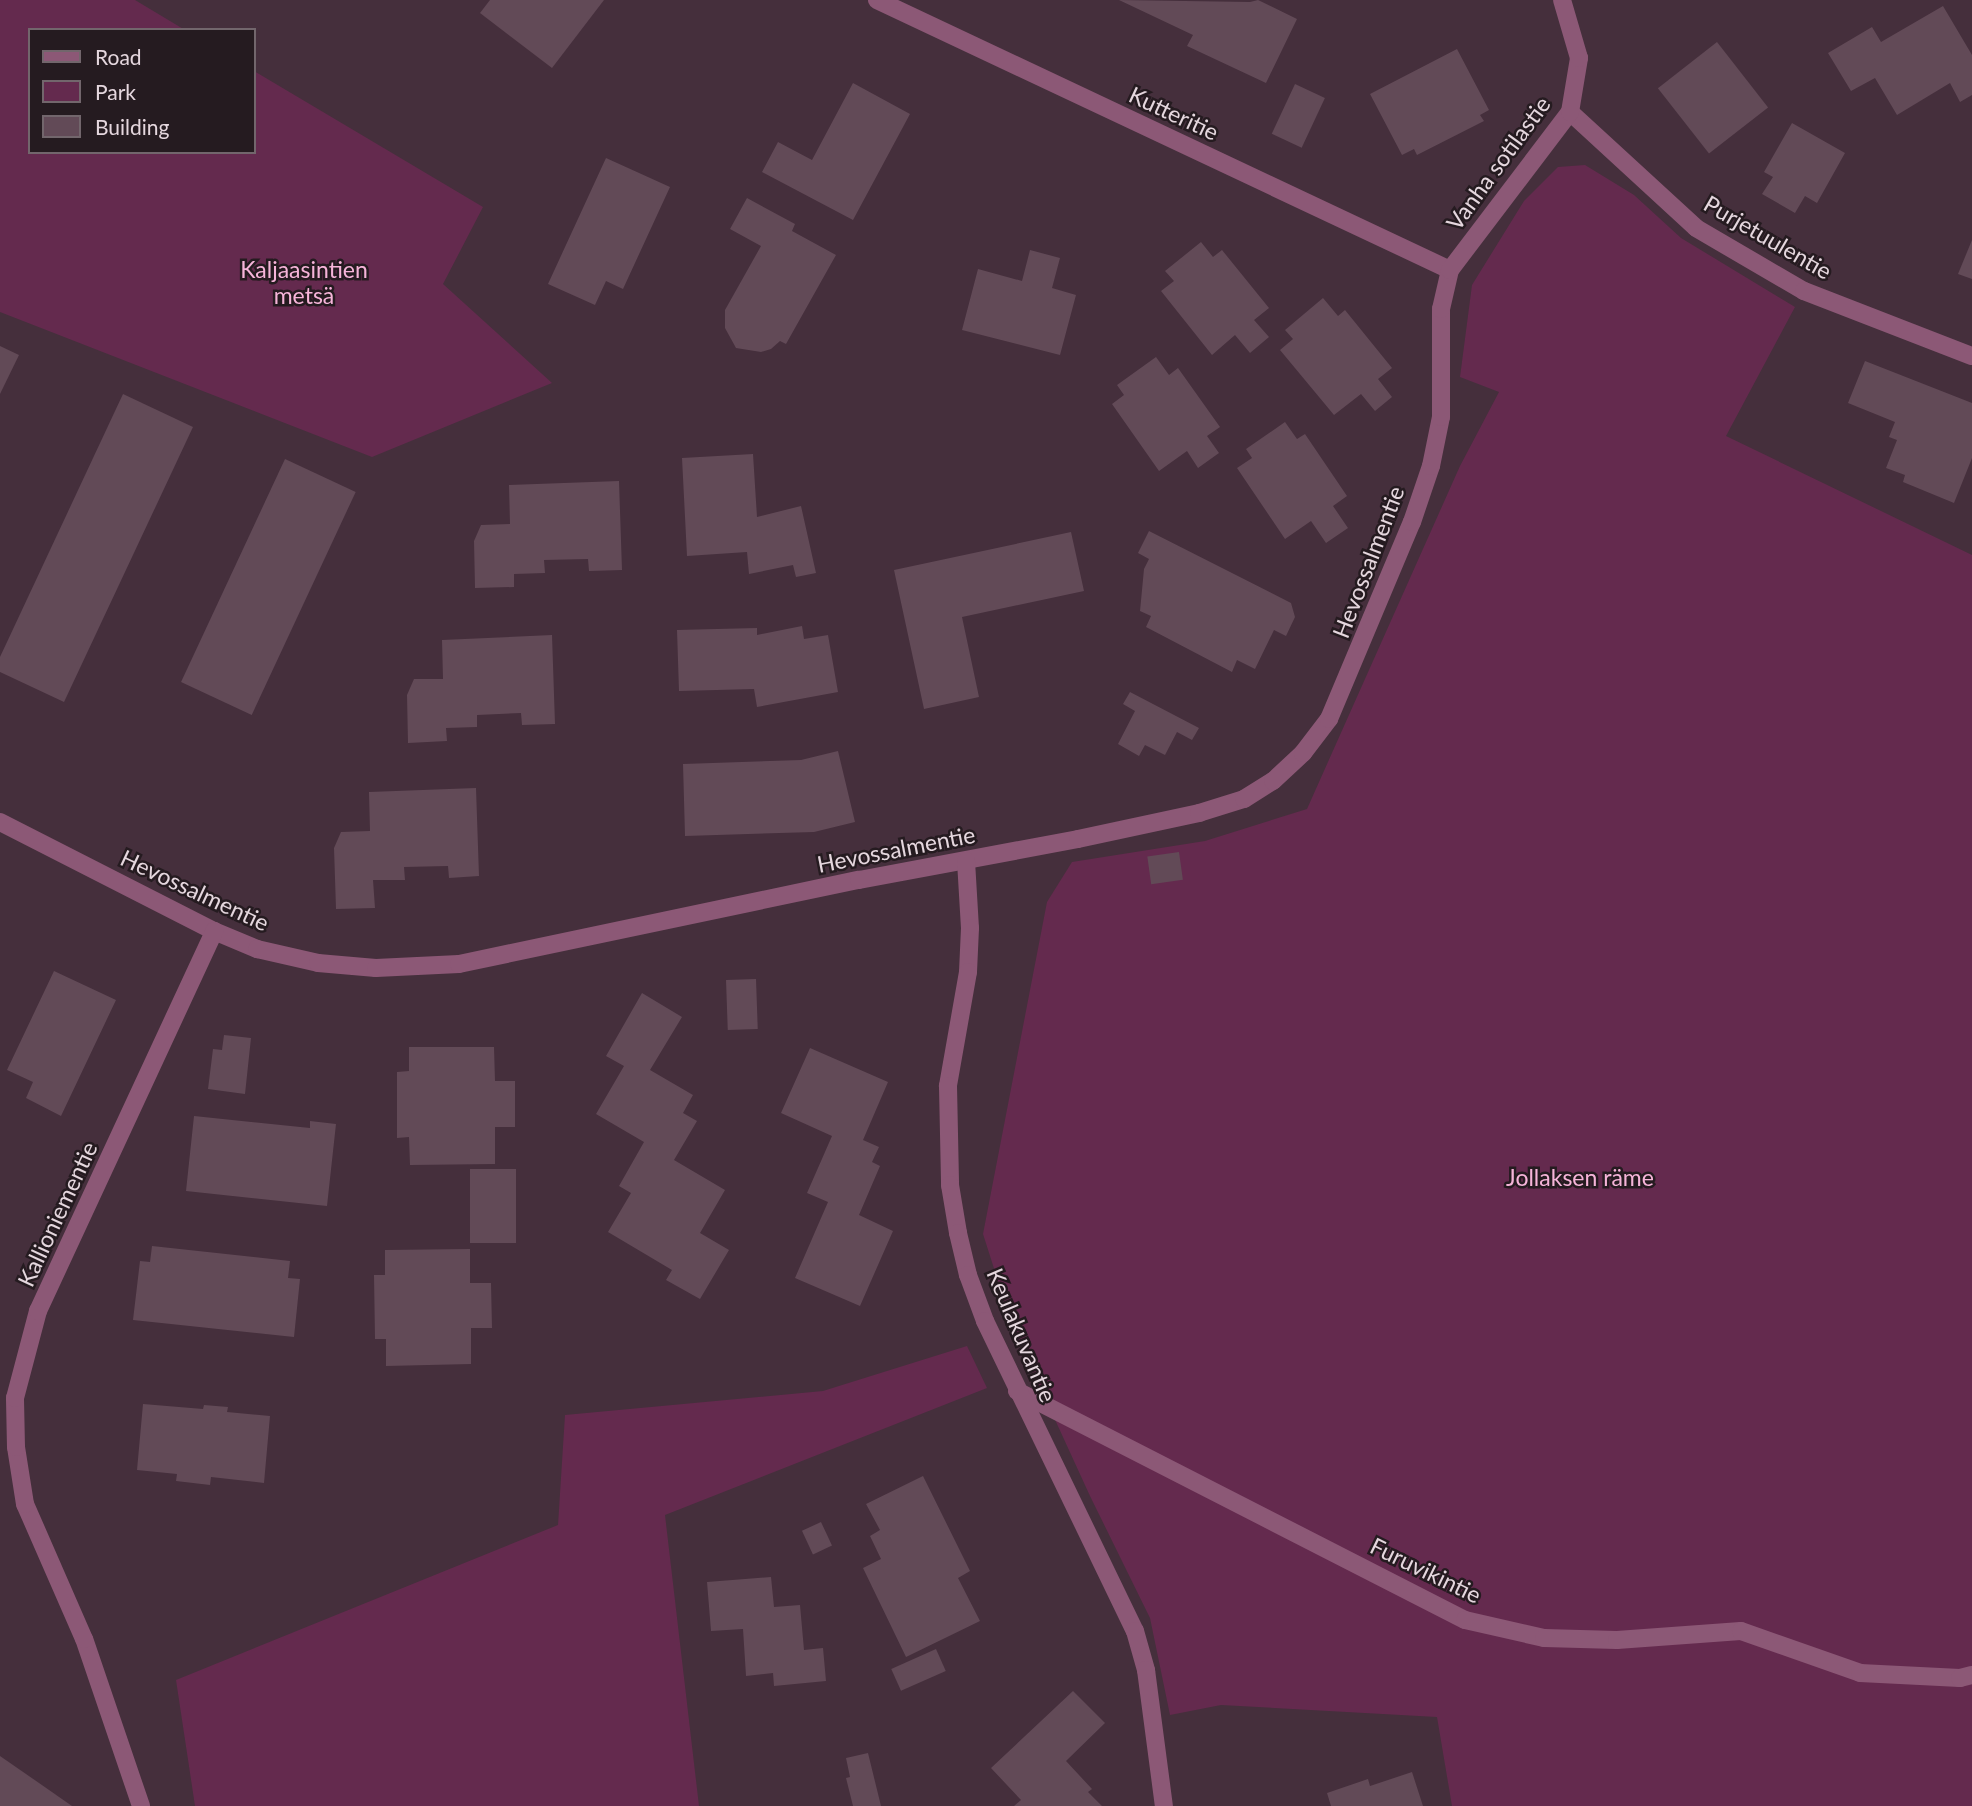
<!DOCTYPE html>
<html>
<head>
<meta charset="utf-8">
<style>
  body { margin:0 }
  #map { position:relative; width:1972px; height:1806px; overflow:hidden; background:#452f3c; font-family:Lato,sans-serif }
  div>[style] { position:absolute }
  .green>* { inset:0; background:#642a4e }
  .building>* { inset:0; background:#624a57; transform-origin:0 0 }
  .service>* { height:18px; margin:-9px; padding:0 9px; transform-origin:9px; border-radius:9px; background:#8c5876 }
  .minor>* { height:18px; margin:-9px; padding:0 9px; transform-origin:9px; border-radius:9px; background:#8c5876 }
  span { translate:-50% -50%; white-space:nowrap; text-align:center; line-height:1.15; -webkit-text-stroke:5px #251b20; paint-order:stroke }
  .street-label { font-size:23px; color:#e5d7de }
  .park-label { font-size:23px; color:#f6b4d9 }
  .legend { position:absolute; left:28px; top:28px; width:228px; height:126px; box-sizing:border-box; background:#251b20; border:2px solid #72666c; margin:0; padding:9px 12px; list-style:none; font-size:21px; color:#e5d7de }
  .legend li { display:flex; align-items:center; gap:14px; height:35px }
  .legend b { width:35px; border:2px solid #72666c }
</style>
</head>
<body>
<div id="map">
  <div class="green">
    <div style="clip-path:polygon(0 0,135px 0,185px 30px,30px 30px,30px 152px,254px 152px,254px 71px,483px 207px,443px 284px,552px 383px,372px 457px,0 312px)"></div>
    <div style="clip-path:polygon(1585px 165px,1634px 195px,1681px 238px,1795px 307px,1726px 436px,1972px 555px,1972px 1806px,1452px 1806px,1437px 1717px,1221px 1705px,1170px 1715px,1150px 1618px,1090px 1496px,1013px 1328px,983px 1234px,1047px 902px,1072px 862px,1205px 841px,1307px 809px,1460px 466px,1499px 392px,1460px 377px,1472px 285px,1524px 201px,1558px 167px)"></div>
    <div style="clip-path:polygon(967px 1346px,987px 1388px,665px 1515px,699px 1806px,195px 1806px,176px 1680px,558px 1525px,565px 1415px,823px 1391px)"></div>
  </div>
  <div class="building">
    <div style="clip-path:polygon(490px 0,604px 0,552px 68px,480px 13px)"></div>
    <div style="clip-path:polygon(1119px 0,1250px 2px,1258px 0,1297px 19px,1266px 83px,1187px 46px,1193px 35px)"></div>
    <div style="clip-path:polygon(1943px 6px,1972px 55px,1972px 95px,1960px 102px,1950px 83px,1897px 115px,1875px 78px,1851px 91px,1828px 53px,1872px 27px,1881px 42px)"></div>
    <div style="left:1717px;top:42px;width:83px;height:75px;rotate:52deg"></div>
    <div style="clip-path:polygon(1457px 49px,1489px 110px,1480px 115px,1484px 121px,1417px 155px,1414px 149px,1402px 155px,1370px 94px)"></div>
    <div style="clip-path:polygon(853px 83px,910px 114px,853px 220px,762px 172px,778px 142px,812px 160px)"></div>
    <div style="left:1295px;top:84px;width:33px;height:55px;rotate:25deg"></div>
    <div style="clip-path:polygon(1792px 123px,1845px 153px,1817px 203px,1805px 196px,1795px 213px,1762px 194px,1773px 177px,1764px 172px)"></div>
    <div style="clip-path:polygon(606px 158px,670px 187px,623px 289px,606px 281px,595px 305px,548px 284px)"></div>
    <div style="clip-path:polygon(747px 198px,795px 224px,792px 231px,836px 255px,786px 344px,780px 341px,771px 349px,761px 352px,736px 348px,725px 328px,725px 310px,761px 246px,730px 229px)"></div>
    <div style="clip-path:polygon(1972px 240px,1972px 279px,1958px 274px)"></div>
    <div style="clip-path:polygon(1201px 242px,1213px 257px,1222px 250px,1269px 308px,1254px 320px,1269px 337px,1250px 353px,1235px 335px,1212px 355px,1161px 291px,1174px 281px,1165px 271px)"></div>
    <div style="clip-path:polygon(1030px 250px,1060px 258px,1052px 288px,1076px 295px,1060px 355px,962px 330px,978px 269px,1022px 281px)"></div>
    <div style="clip-path:polygon(1323px 298px,1338px 316px,1345px 310px,1392px 368px,1378px 379px,1392px 397px,1375px 411px,1361px 394px,1334px 415px,1280px 350px,1293px 339px,1285px 330px)"></div>
    <div style="clip-path:polygon(0 346px,19px 355px,0 394px)"></div>
    <div style="clip-path:polygon(1156px 357px,1169px 375px,1178px 368px,1220px 427px,1207px 436px,1219px 453px,1198px 468px,1187px 451px,1159px 471px,1112px 404px,1124px 395px,1117px 385px)"></div>
    <div style="clip-path:polygon(1865px 361px,1972px 403px,1972px 458px,1954px 503px,1903px 482px,1905px 475px,1886px 468px,1897px 440px,1889px 437px,1895px 422px,1848px 403px)"></div>
    <div style="clip-path:polygon(123px 394px,193px 427px,64px 702px,0 672px,0 657px)"></div>
    <div style="clip-path:polygon(1285px 422px,1297px 439px,1305px 434px,1347px 496px,1333px 506px,1348px 528px,1326px 543px,1311px 521px,1285px 539px,1237px 468px,1252px 458px,1246px 449px)"></div>
    <div style="clip-path:polygon(753px 454px,757px 517px,801px 506px,816px 573px,796px 577px,793px 565px,749px 574px,747px 552px,687px 556px,682px 458px)"></div>
    <div style="left:285px;top:459px;width:78px;height:246px;rotate:25deg"></div>
    <div style="clip-path:polygon(619px 481px,622px 570px,589px 571px,588px 559px,544px 560px,545px 573px,514px 574px,514px 587px,475px 588px,474px 541px,481px 525px,510px 524px,509px 485px)"></div>
    <div style="clip-path:polygon(1149px 531px,1291px 603px,1295px 617px,1286px 636px,1274px 630px,1255px 669px,1237px 660px,1232px 672px,1146px 627px,1151px 616px,1140px 611px,1144px 569px,1149px 559px,1138px 553px)"></div>
    <div style="clip-path:polygon(1071px 532px,1084px 591px,962px 617px,979px 697px,924px 709px,894px 570px)"></div>
    <div style="clip-path:polygon(802px 626px,804px 639px,828px 635px,838px 692px,757px 707px,754px 689px,679px 691px,677px 630px,757px 628px,757px 635px)"></div>
    <div style="clip-path:polygon(552px 635px,555px 724px,522px 725px,521px 713px,477px 715px,477px 727px,446px 728px,447px 741px,408px 743px,407px 695px,414px 679px,443px 679px,442px 640px)"></div>
    <div style="clip-path:polygon(1130px 692px,1199px 728px,1192px 740px,1177px 732px,1165px 755px,1145px 745px,1139px 756px,1118px 744px,1135px 711px,1123px 704px)"></div>
    <div style="clip-path:polygon(838px 751px,855px 822px,814px 832px,685px 836px,683px 764px,801px 760px)"></div>
    <div style="clip-path:polygon(476px 788px,479px 876px,449px 878px,448px 866px,404px 867px,405px 880px,373px 880px,375px 908px,336px 909px,334px 848px,341px 832px,370px 831px,369px 792px)"></div>
    <div style="left:1179px;top:852px;width:28px;height:32px;rotate:82deg"></div>
    <div style="clip-path:polygon(54px 971px,116px 1000px,61px 1116px,26px 1098px,33px 1082px,7px 1070px)"></div>
    <div style="left:756px;top:979px;width:50px;height:30px;rotate:88deg"></div>
    <div style="clip-path:polygon(642px 993px,682px 1017px,650px 1070px,693px 1095px,683px 1113px,697px 1121px,674px 1160px,725px 1190px,700px 1233px,729px 1250px,700px 1299px,666px 1280px,672px 1270px,608px 1232px,631px 1193px,619px 1186px,644px 1142px,596px 1114px,624px 1066px,606px 1056px)"></div>
    <div style="clip-path:polygon(224px 1035px,251px 1038px,245px 1094px,208px 1089px,213px 1049px,222px 1050px)"></div>
    <div style="clip-path:polygon(409px 1047px,494px 1047px,495px 1081px,515px 1081px,515px 1127px,495px 1127px,495px 1164px,410px 1165px,409px 1137px,397px 1138px,397px 1072px,409px 1071px)"></div>
    <div style="clip-path:polygon(810px 1048px,888px 1082px,863px 1140px,879px 1147px,872px 1162px,880px 1166px,859px 1215px,893px 1231px,860px 1306px,795px 1278px,828px 1202px,807px 1193px,832px 1136px,781px 1113px)"></div>
    <div style="clip-path:polygon(194px 1116px,310px 1128px,310px 1121px,336px 1124px,327px 1206px,186px 1191px)"></div>
    <div style="left:470px;top:1169px;width:46px;height:74px"></div>
    <div style="clip-path:polygon(152px 1246px,290px 1261px,288px 1278px,300px 1279px,294px 1337px,133px 1320px,140px 1261px,150px 1262px)"></div>
    <div style="clip-path:polygon(470px 1249px,470px 1283px,491px 1283px,492px 1328px,471px 1328px,471px 1364px,386px 1366px,386px 1339px,375px 1339px,374px 1275px,385px 1275px,385px 1250px)"></div>
    <div style="clip-path:polygon(143px 1404px,203px 1409px,204px 1405px,228px 1407px,227px 1412px,270px 1416px,264px 1483px,211px 1477px,210px 1485px,176px 1481px,177px 1474px,137px 1470px)"></div>
    <div style="clip-path:polygon(923px 1476px,970px 1571px,958px 1578px,980px 1621px,906px 1657px,863px 1568px,881px 1559px,870px 1536px,880px 1530px,866px 1504px)"></div>
    <div style="left:821px;top:1522px;width:26px;height:21px;rotate:65deg"></div>
    <div style="clip-path:polygon(771px 1577px,774px 1607px,800px 1605px,804px 1650px,823px 1648px,826px 1681px,774px 1686px,773px 1673px,746px 1676px,743px 1629px,711px 1631px,707px 1582px)"></div>
    <div style="left:936px;top:1649px;width:24px;height:49px;rotate:66deg"></div>
    <div style="clip-path:polygon(1073px 1691px,1105px 1723px,1066px 1761px,1092px 1789px,1088px 1792px,1102px 1806px,1014px 1806px,1021px 1800px,991px 1768px)"></div>
    <div style="clip-path:polygon(868px 1753px,881px 1806px,853px 1806px,846px 1778px,850px 1777px,846px 1758px)"></div>
    <div style="clip-path:polygon(0 1756px,39px 1783px,72px 1806px,0 1806px)"></div>
    <div style="clip-path:polygon(1412px 1772px,1423px 1806px,1331px 1806px,1327px 1793px,1368px 1779px,1370px 1786px)"></div>
  </div>
  <div class="service">
    <div style="left:1017px;top:1391px;width:503px;rotate:27.07deg"></div>
    <div style="left:1465px;top:1620px;width:81px;rotate:12.8deg"></div>
    <div style="left:1544px;top:1638px;width:73px;rotate:1.6deg"></div>
    <div style="left:1617px;top:1640px;width:124px;rotate:-4.2deg"></div>
    <div style="left:1741px;top:1631px;width:126px;rotate:19.4deg"></div>
    <div style="left:1860px;top:1673px;width:100px;rotate:2.9deg"></div>
    <div style="left:1960px;top:1678px;width:12px;rotate:-14deg"></div>
  </div>
  <div class="minor">
    <div style="left:877px;top:0;width:633px;rotate:25.23deg"></div>
    <div style="left:1570px;top:112px;width:171px;rotate:42.6deg"></div>
    <div style="left:1696px;top:228px;width:125px;rotate:30.3deg"></div>
    <div style="left:1804px;top:291px;width:180px;rotate:21.2deg"></div>
    <div style="left:0;top:822px;width:240px;rotate:27deg"></div>
    <div style="left:214px;top:931px;width:47px;rotate:22.7deg"></div>
    <div style="left:257px;top:949px;width:63px;rotate:12.9deg"></div>
    <div style="left:318px;top:963px;width:58px;rotate:4.9deg"></div>
    <div style="left:376px;top:968px;width:83px;rotate:-2.8deg"></div>
    <div style="left:459px;top:964px;width:409px;rotate:-11.9deg"></div>
    <div style="left:859px;top:880px;width:223px;rotate:-10.6deg"></div>
    <div style="left:1078px;top:839px;width:124px;rotate:-12.1deg"></div>
    <div style="left:1199px;top:813px;width:47px;rotate:-17.3deg"></div>
    <div style="left:1244px;top:799px;width:34px;rotate:-32deg"></div>
    <div style="left:1273px;top:781px;width:41px;rotate:-43deg"></div>
    <div style="left:1303px;top:753px;width:43px;rotate:-52.6deg"></div>
    <div style="left:1329px;top:719px;width:214px;rotate:-67.2deg"></div>
    <div style="left:1412px;top:522px;width:59px;rotate:-71.3deg"></div>
    <div style="left:1431px;top:466px;width:50px;rotate:-78.5deg"></div>
    <div style="left:1441px;top:417px;width:108px;rotate:-90deg"></div>
    <div style="left:1441px;top:309px;width:40px;rotate:-77deg"></div>
    <div style="left:1450px;top:270px;width:198px;rotate:-52.8deg"></div>
    <div style="left:1570px;top:112px;width:55px;rotate:-80.5deg"></div>
    <div style="left:1579px;top:58px;width:60px;rotate:-106.3deg"></div>
    <div style="left:966px;top:861px;width:67px;rotate:86.6deg"></div>
    <div style="left:970px;top:928px;width:44px;rotate:92.6deg"></div>
    <div style="left:968px;top:972px;width:116px;rotate:100deg"></div>
    <div style="left:948px;top:1086px;width:99px;rotate:88.8deg"></div>
    <div style="left:950px;top:1185px;width:49px;rotate:80.5deg"></div>
    <div style="left:958px;top:1233px;width:43px;rotate:76.6deg"></div>
    <div style="left:968px;top:1275px;width:49px;rotate:69.7deg"></div>
    <div style="left:985px;top:1321px;width:344px;rotate:64.2deg"></div>
    <div style="left:1135px;top:1631px;width:41px;rotate:74.2deg"></div>
    <div style="left:1146px;top:1670px;width:137px;rotate:82.5deg"></div>
    <div style="left:141px;top:1806px;width:176px;rotate:-108.8deg"></div>
    <div style="left:84px;top:1639px;width:147px;rotate:-113.6deg"></div>
    <div style="left:25px;top:1504px;width:58px;rotate:-99deg"></div>
    <div style="left:16px;top:1447px;width:49px;rotate:-91.2deg"></div>
    <div style="left:15px;top:1398px;width:90px;rotate:-75.2deg"></div>
    <div style="left:38px;top:1311px;width:419px;rotate:-65.1deg"></div>
  </div>
  <div class="street-label">
    <span style="left:1174px;top:113px;rotate:25deg">Kutteritie</span>
    <span style="left:1498px;top:163px;rotate:-54deg">Vanha sotilastie</span>
    <span style="left:1768px;top:237px;rotate:30deg">Purjetuulentie</span>
    <span style="left:1368px;top:562px;rotate:-69deg">Hevossalmentie</span>
    <span style="left:896px;top:849px;rotate:-11deg">Hevossalmentie</span>
    <span style="left:195px;top:890px;rotate:25deg">Hevossalmentie</span>
    <span style="left:57px;top:1214px;rotate:-65deg">Kallioniementie</span>
    <span style="left:1022px;top:1335px;rotate:67deg">Keulakuvantie</span>
    <span style="left:1426px;top:1570px;rotate:26deg">Furuvikintie</span>
  </div>
  <div class="park-label">
    <span style="left:304px;top:282px">Kaljaasintien<br>metsä</span>
    <span style="left:1580px;top:1177px">Jollaksen räme</span>
  </div>
  <ul class="legend">
  <li><b style="height:9px;background:#8c5876"></b>Road</li>
  <li><b style="height:19px;background:#642a4e"></b>Park</li>
  <li><b style="height:19px;background:#624a57"></b>Building</li>
  </ul>
</div>
</body>
</html>
